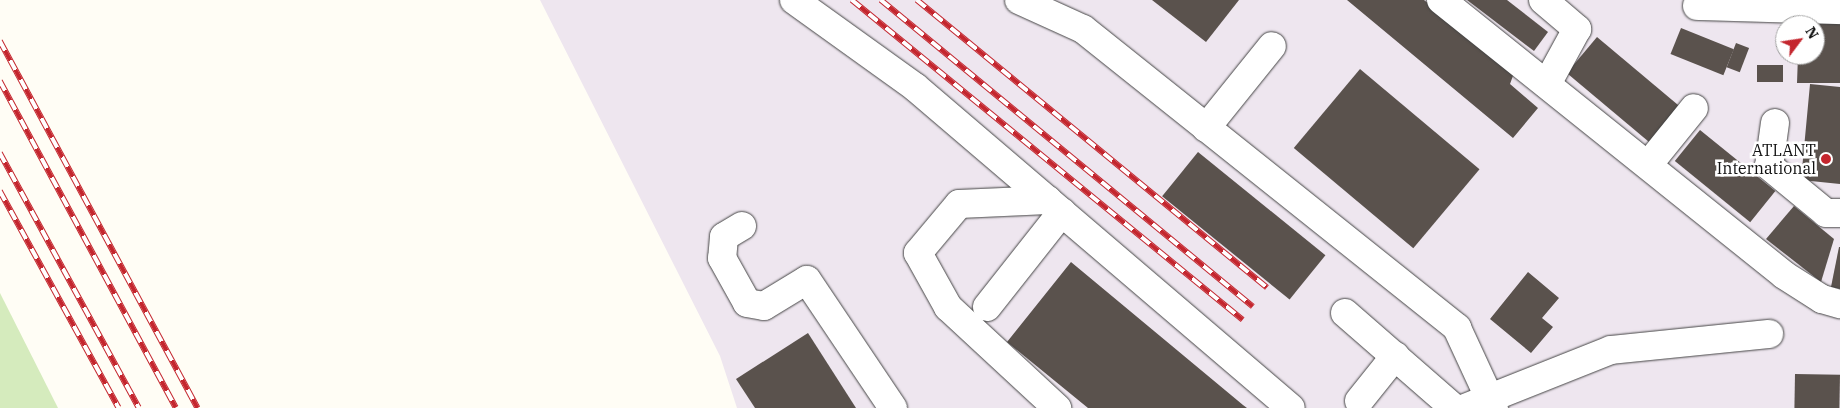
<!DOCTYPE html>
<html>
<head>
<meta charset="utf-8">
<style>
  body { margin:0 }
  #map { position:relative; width:1840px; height:408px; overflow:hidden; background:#fffdf5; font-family:"IBM Plex Serif",serif }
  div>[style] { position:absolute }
  .industrial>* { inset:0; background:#eee6ef }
  .green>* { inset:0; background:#d5ebbd }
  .building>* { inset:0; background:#5a524d; transform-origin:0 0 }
  .roads { filter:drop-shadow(0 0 1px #444) drop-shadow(0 0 1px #444) }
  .minor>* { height:28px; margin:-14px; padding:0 14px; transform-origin:14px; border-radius:14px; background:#fff }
  .rail>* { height:5.5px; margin-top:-2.75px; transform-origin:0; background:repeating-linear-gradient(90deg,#fff 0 11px,#c4262e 0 22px); box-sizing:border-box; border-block:1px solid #c4262e }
  .dots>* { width:14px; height:14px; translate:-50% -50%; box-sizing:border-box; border:2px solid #fff; border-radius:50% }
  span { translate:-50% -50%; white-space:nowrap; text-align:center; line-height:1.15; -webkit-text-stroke:5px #fff; paint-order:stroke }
  .poi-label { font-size:16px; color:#111 }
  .right { translate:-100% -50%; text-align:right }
  .north { position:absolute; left:1775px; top:15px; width:50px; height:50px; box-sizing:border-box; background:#fff; border:1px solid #a0a0a0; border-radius:50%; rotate:59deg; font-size:14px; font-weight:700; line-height:20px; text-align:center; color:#111 }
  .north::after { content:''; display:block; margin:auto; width:18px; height:22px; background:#c4262e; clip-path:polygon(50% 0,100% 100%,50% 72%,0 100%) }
</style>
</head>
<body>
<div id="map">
  <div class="industrial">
    <div style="clip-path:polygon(evenodd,540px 0,1840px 0,1840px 408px,737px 408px,720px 356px,540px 0,1785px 25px,1815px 25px,1815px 55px,1785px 55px,1785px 25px)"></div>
  </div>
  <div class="green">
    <div style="clip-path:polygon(0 293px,58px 408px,0 408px)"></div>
  </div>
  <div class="building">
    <div style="clip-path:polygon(1152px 0,1239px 0,1206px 42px)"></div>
    <div style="clip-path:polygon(1347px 0,1424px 0,1514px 73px,1510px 84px,1538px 108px,1513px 138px)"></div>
    <div style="clip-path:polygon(1467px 0,1507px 0,1548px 32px,1534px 51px)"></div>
    <div style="clip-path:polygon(1798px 21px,1840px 22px,1840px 83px,1797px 83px,1798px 55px,1815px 55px,1815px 25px,1798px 25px)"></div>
    <div style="left:1681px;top:28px;width:57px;height:28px;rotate:22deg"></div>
    <div style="left:1597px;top:37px;width:107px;height:47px;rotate:40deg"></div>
    <div style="left:1736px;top:43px;width:14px;height:26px;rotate:21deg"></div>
    <div style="left:1757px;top:65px;width:26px;height:17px"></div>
    <div style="left:1360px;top:69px;width:156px;height:103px;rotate:40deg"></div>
    <div style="clip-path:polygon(1810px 84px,1840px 87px,1840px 184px,1801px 180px)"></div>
    <div style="left:1700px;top:130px;width:97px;height:40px;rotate:39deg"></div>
    <div style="left:1198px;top:152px;width:164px;height:57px;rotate:39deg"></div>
    <div style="clip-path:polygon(1794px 206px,1834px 239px,1821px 282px,1766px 239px)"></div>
    <div style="clip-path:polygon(1839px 247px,1840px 247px,1840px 289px,1831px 287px)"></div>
    <div style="clip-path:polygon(1071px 262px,1243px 405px,1247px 408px,1088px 408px,1007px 342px)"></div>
    <div style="clip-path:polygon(1528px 272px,1559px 298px,1542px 318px,1553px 327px,1531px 353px,1490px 319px)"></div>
    <div style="clip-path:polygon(808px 333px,856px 408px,755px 408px,736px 379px)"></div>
    <div style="left:1795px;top:374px;width:45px;height:34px;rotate:1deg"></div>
  </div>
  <div class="roads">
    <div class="minor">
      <div style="left:794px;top:0;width:149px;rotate:35.7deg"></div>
      <div style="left:915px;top:87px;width:494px;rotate:40.5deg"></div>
      <div style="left:1019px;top:0;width:70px;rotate:24.4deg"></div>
      <div style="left:1083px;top:29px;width:479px;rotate:38.6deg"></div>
      <div style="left:1457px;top:328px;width:88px;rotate:65.2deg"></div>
      <div style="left:1441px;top:0;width:440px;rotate:38.7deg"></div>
      <div style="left:1784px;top:275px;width:45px;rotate:32.3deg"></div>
      <div style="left:1822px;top:299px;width:19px;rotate:16deg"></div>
      <div style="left:1543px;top:0;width:45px;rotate:40.5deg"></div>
      <div style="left:1577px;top:29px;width:63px;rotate:118.6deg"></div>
      <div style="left:1697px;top:6px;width:143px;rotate:1.6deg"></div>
      <div style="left:1775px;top:123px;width:43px;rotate:97.9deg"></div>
      <div style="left:1769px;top:166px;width:74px;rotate:39.5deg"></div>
      <div style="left:1826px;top:213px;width:14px"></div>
      <div style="left:1206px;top:128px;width:105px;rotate:-51.2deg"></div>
      <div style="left:1648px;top:165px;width:73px;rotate:-51.1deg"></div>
      <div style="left:1048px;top:200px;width:89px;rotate:177.4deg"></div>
      <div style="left:959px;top:204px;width:64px;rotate:129.9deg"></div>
      <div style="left:918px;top:253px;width:62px;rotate:60.9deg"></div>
      <div style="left:948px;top:307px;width:149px;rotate:42.8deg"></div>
      <div style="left:742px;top:226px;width:21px;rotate:149deg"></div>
      <div style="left:724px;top:237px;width:21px;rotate:95deg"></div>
      <div style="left:722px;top:258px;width:51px;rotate:60.9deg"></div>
      <div style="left:747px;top:303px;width:17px;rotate:10deg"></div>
      <div style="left:764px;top:306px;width:50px;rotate:-31.2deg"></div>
      <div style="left:807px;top:280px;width:154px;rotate:56.1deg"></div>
      <div style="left:987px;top:307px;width:121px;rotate:-51.7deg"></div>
      <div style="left:1345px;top:313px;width:145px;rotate:41.1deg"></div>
      <div style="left:1359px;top:401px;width:58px;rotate:-51.3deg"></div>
      <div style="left:1465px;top:408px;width:157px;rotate:-21.7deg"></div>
      <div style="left:1611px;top:350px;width:159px;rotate:-5.8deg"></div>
    </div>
  </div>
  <div class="rail">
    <div style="left:852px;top:0;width:505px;rotate:39.3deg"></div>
    <div style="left:881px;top:0;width:482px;rotate:39.5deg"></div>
    <div style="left:917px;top:0;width:453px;rotate:39.4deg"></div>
    <div style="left:0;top:41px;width:417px;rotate:61.7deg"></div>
    <div style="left:0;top:81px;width:371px;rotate:61.7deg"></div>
    <div style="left:0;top:153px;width:290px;rotate:61.4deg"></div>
    <div style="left:0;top:191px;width:247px;rotate:61.3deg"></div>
  </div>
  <div class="dots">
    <div style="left:1826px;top:159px;background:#c4262e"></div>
  </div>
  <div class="poi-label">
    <span class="right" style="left:1816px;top:159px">ATLANT<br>International</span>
  </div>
  <div class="north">N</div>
</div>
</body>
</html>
